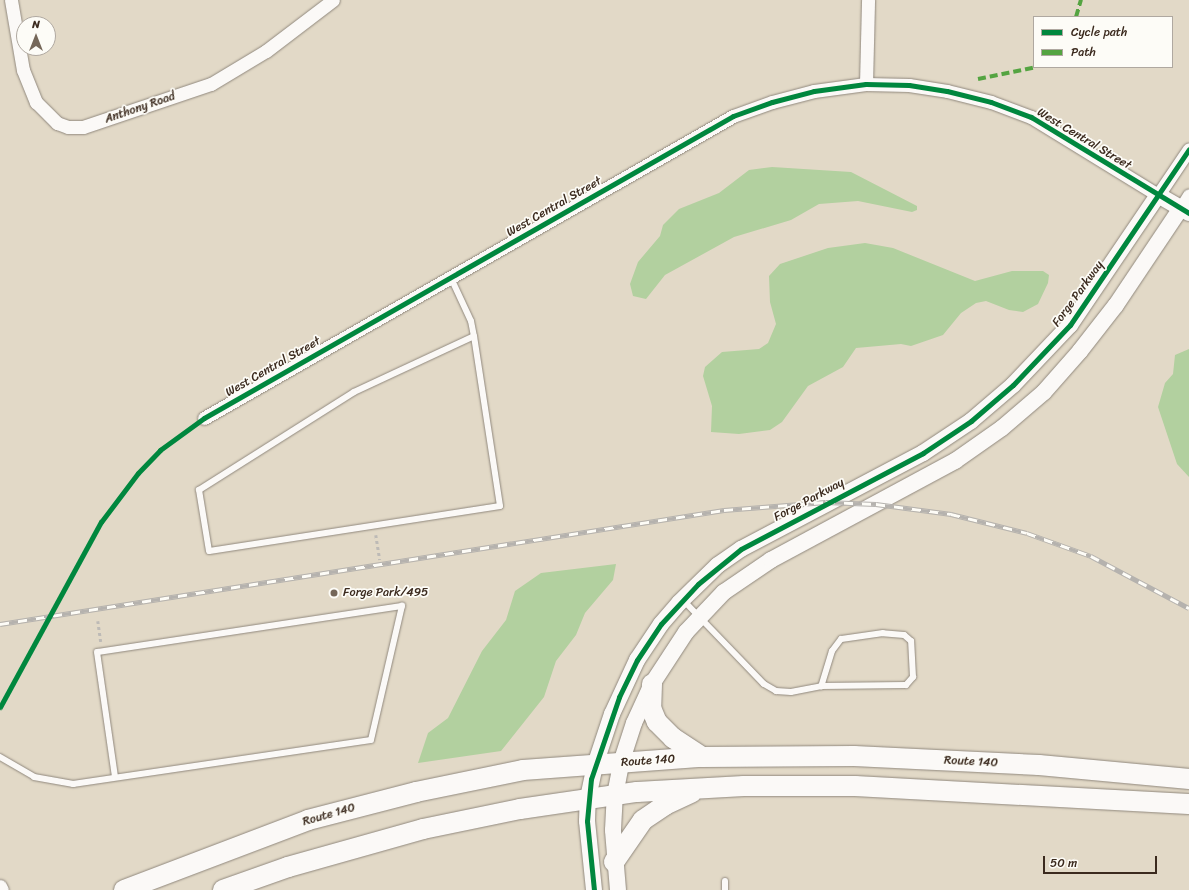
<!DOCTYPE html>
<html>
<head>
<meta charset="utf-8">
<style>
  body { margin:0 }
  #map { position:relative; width:1189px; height:890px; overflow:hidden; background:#e2d9c7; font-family:Sriracha,sans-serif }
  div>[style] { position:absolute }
  .green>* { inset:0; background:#b2d09f }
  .path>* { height:2.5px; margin-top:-1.25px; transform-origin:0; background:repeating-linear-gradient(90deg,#bdbab6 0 3px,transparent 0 6px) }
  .roads { filter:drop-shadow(0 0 1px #90887d) drop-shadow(0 0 1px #90887d) }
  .service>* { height:6px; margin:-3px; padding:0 3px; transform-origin:3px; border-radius:3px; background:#fbf9f7 }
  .minor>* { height:13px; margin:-6.5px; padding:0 6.5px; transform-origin:6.5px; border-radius:6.5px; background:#fbf9f7 }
  .tertiary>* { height:16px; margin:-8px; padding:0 8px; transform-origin:8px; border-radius:8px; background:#fbf9f7 }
  .primary>* { height:20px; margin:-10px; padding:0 10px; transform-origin:10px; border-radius:10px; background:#fbf9f7 }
  .rail>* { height:4.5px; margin-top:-2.25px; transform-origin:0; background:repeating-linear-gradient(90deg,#fdfcf7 0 9px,#b5b2ae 0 18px); box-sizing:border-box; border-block:1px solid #b5b2ae }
  .quiet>* { height:4px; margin-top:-2px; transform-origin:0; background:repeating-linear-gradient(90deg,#54a441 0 8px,transparent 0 12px) }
  .cycleway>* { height:5px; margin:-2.5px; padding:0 2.5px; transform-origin:2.5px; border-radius:2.5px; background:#00873e }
  .dots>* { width:11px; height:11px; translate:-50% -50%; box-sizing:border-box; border:2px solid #fdfcf7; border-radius:50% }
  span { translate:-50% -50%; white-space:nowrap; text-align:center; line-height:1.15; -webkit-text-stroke:3.5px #fdfcf7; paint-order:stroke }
  .street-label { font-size:12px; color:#3b2a1e }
  .poi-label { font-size:12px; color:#3b2a1e }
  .left { translate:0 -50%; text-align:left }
  .legend { position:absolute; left:1033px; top:16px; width:140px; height:52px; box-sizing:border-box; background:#fdfcf7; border:1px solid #afa8a0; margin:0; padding:5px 7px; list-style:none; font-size:12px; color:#3b2a1e }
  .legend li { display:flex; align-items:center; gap:8px; height:20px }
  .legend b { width:20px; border:1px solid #afa8a0 }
  .north { position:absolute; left:16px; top:16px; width:40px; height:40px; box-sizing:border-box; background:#fdfcf7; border:1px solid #afa8a0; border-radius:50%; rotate:0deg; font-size:11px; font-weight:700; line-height:16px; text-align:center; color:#3b2a1e }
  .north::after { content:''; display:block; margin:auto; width:14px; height:18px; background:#756759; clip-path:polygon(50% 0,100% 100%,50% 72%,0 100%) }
  .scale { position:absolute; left:1043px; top:856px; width:114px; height:18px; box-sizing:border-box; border:2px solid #3b2a1e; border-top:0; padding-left:5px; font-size:12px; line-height:14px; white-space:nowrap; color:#3b2a1e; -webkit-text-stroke:3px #fdfcf7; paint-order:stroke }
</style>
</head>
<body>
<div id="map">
  <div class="green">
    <div style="clip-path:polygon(772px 167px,851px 172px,917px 206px,917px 210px,912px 212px,858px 201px,819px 204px,791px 220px,734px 237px,665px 275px,646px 299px,633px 296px,630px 284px,638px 262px,660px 236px,663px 225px,679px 209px,719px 193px,749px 170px)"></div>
    <div style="clip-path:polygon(865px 243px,893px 248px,975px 281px,1012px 271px,1043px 271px,1049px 275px,1048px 283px,1038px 304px,1023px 312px,1009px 310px,986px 301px,976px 303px,961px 313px,943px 335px,911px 346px,901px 344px,856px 348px,843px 367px,808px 386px,782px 422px,770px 430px,739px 434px,711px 432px,712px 406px,703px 376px,705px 367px,722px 352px,759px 349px,768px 343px,776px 324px,770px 302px,769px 276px,780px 264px,828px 248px)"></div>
    <div style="clip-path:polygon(1189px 349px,1189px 477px,1177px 464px,1158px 407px,1165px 383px,1173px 374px,1175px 355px)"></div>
    <div style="clip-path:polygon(616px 564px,613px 580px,585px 613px,576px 635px,556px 661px,544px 697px,501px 751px,418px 763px,428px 733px,448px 718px,482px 651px,506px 620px,515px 591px,541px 573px)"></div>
  </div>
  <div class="path">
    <div style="left:376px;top:535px;width:25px;rotate:81deg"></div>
    <div style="left:98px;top:621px;width:21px;rotate:82deg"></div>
  </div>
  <div class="roads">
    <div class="service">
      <div style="left:451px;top:278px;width:47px;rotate:65.1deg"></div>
      <div style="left:471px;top:321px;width:15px;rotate:79deg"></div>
      <div style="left:474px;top:336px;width:172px;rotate:81.3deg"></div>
      <div style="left:500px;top:506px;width:294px;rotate:171.2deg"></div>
      <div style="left:209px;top:551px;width:62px;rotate:-99.3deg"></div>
      <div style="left:199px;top:490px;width:183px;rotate:-32.3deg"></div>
      <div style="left:354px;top:392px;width:132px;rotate:-25deg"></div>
      <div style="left:684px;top:601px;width:115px;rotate:46.1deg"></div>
      <div style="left:764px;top:684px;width:14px;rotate:30deg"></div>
      <div style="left:776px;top:691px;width:15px;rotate:4deg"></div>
      <div style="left:791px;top:692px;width:31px;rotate:-11deg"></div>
      <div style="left:821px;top:686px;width:85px;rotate:-0.7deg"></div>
      <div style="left:906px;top:685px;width:11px;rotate:-49deg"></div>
      <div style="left:913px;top:677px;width:36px;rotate:-93deg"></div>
      <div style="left:911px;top:641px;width:9px;rotate:-139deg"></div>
      <div style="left:904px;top:635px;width:21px;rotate:-175deg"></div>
      <div style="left:883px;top:633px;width:42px;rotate:171.9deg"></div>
      <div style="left:841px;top:639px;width:15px;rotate:127deg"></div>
      <div style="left:832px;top:651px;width:37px;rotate:107deg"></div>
      <div style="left:0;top:757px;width:39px;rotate:30deg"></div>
      <div style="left:34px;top:777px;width:40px;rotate:10deg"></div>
      <div style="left:73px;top:784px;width:301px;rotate:-8.4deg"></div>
      <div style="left:371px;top:740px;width:138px;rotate:-77deg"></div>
      <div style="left:402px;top:606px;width:308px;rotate:171.4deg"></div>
      <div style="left:97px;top:652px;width:126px;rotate:81.8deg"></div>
      <div style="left:725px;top:890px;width:9px;rotate:-90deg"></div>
    </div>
    <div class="minor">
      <div style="left:11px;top:0;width:71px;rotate:80.3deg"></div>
      <div style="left:23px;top:70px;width:35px;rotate:68deg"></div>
      <div style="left:36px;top:102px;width:30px;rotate:45deg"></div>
      <div style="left:57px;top:123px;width:12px;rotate:20deg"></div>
      <div style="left:68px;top:127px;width:15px"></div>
      <div style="left:83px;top:127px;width:135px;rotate:-18.6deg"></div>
      <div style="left:211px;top:84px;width:64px;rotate:-31deg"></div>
      <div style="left:266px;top:51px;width:84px;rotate:-37.3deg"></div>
      <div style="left:866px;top:84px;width:84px;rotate:-88.6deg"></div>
      <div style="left:1181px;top:208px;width:15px;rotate:-58deg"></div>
      <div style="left:204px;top:418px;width:609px;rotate:-29.72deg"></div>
      <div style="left:733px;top:116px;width:41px;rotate:-19.7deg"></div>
      <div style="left:772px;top:102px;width:43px;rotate:-14.7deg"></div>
      <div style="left:814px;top:91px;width:52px;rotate:-7.7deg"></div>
      <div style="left:866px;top:84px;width:43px;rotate:1.3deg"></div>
      <div style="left:909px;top:85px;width:38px;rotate:9deg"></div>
      <div style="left:947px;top:91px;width:45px;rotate:14deg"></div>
      <div style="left:991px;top:102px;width:43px;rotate:20.6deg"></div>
      <div style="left:1031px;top:117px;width:149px;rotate:31.6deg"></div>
      <div style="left:1158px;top:195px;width:55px;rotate:-56deg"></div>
      <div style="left:0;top:886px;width:4px;rotate:63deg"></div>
    </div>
    <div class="tertiary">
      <div style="left:594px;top:890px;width:69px;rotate:-95.8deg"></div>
      <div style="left:587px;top:821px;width:23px;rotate:-88deg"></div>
      <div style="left:588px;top:798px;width:34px;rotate:-78deg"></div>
      <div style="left:595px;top:765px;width:54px;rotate:-71.6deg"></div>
      <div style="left:612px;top:714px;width:60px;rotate:-65.2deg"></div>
      <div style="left:637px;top:660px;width:43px;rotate:-56.3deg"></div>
      <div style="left:661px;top:624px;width:28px;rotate:-49deg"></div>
      <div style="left:679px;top:603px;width:54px;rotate:-44.3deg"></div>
      <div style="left:718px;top:565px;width:28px;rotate:-35deg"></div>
      <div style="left:741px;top:549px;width:206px;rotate:-27.8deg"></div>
      <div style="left:923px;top:453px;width:58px;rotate:-33.7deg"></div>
      <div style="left:971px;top:421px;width:55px;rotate:-40.6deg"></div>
      <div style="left:1013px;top:385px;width:83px;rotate:-46.5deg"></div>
      <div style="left:1070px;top:325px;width:157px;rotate:-55.9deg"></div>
      <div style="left:1158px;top:195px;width:36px;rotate:30deg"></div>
      <div style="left:618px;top:890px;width:60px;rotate:-94.8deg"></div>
      <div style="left:613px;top:830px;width:35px;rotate:-87deg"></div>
      <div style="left:615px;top:795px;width:33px;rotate:-79deg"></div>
      <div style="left:621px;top:763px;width:42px;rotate:-72deg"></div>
      <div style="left:634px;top:723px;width:43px;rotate:-65.2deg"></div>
      <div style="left:652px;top:684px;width:62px;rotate:-56.8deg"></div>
      <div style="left:686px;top:632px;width:55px;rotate:-46.5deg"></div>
      <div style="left:724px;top:592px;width:57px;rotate:-34.2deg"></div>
      <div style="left:771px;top:560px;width:209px;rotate:-28.3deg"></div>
      <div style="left:955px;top:461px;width:57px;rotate:-35.1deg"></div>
      <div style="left:1002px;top:428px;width:55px;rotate:-40.6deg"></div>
      <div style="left:1044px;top:392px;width:55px;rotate:-48.7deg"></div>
      <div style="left:1080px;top:351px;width:58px;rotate:-52deg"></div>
      <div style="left:1116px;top:305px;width:117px;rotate:-56.2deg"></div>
    </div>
    <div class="primary">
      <div style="left:652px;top:684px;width:24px;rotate:92deg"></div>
      <div style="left:651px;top:708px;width:15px;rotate:67deg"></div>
      <div style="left:657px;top:722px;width:23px;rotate:45deg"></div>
      <div style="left:673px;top:738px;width:35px;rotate:33deg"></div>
      <div style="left:614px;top:862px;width:51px;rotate:-55.4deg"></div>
      <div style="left:643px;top:820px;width:27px;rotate:-34deg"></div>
      <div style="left:665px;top:805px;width:29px;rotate:-25deg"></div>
      <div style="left:124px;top:890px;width:197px;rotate:-20.8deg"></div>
      <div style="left:308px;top:820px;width:112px;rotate:-14.5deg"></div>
      <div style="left:416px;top:792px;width:109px;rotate:-11.6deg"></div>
      <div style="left:523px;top:770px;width:179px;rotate:-4.2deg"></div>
      <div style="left:702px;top:757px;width:152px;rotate:-0.4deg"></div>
      <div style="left:854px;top:756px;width:185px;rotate:2.8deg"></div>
      <div style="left:1039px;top:765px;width:151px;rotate:5.3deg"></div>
      <div style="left:223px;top:890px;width:69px;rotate:-19.5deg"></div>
      <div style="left:288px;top:867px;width:140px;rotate:-15.7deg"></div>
      <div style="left:423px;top:829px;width:99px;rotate:-11.7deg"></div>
      <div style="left:520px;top:809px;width:118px;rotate:-8.3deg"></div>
      <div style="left:637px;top:792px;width:107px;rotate:-3.2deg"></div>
      <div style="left:744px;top:786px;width:111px"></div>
      <div style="left:855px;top:786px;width:334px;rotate:3.1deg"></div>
    </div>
  </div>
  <div class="rail">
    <div style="left:0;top:624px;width:733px;rotate:-8.95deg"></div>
    <div style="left:724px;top:510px;width:102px;rotate:-4.5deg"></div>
    <div style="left:826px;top:502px;width:50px;rotate:2.3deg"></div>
    <div style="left:876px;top:504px;width:76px;rotate:7.6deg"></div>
    <div style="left:951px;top:514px;width:78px;rotate:14deg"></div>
    <div style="left:1027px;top:533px;width:68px;rotate:19.8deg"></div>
    <div style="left:1091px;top:556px;width:111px;rotate:28deg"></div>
  </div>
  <div class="quiet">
    <div style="left:1076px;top:17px;width:18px;rotate:-74deg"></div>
    <div style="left:978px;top:79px;width:60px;rotate:-11.5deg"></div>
  </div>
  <div class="cycleway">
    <div style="left:0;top:707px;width:211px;rotate:-61.4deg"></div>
    <div style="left:101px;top:522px;width:61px;rotate:-52.9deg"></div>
    <div style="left:138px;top:473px;width:32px;rotate:-46deg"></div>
    <div style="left:160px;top:450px;width:54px;rotate:-36deg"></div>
    <div style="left:204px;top:418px;width:609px;rotate:-29.72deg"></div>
    <div style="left:733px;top:116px;width:41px;rotate:-19.7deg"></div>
    <div style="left:772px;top:102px;width:43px;rotate:-14.7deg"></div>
    <div style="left:814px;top:91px;width:52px;rotate:-7.7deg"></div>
    <div style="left:866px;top:84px;width:43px;rotate:1.3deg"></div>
    <div style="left:909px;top:85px;width:38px;rotate:9deg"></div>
    <div style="left:947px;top:91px;width:45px;rotate:14deg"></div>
    <div style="left:991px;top:102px;width:43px;rotate:20.6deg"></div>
    <div style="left:1031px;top:117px;width:185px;rotate:31.3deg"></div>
    <div style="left:594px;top:890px;width:69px;rotate:-95.8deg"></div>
    <div style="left:587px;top:821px;width:42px;rotate:-84.6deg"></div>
    <div style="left:591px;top:779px;width:87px;rotate:-71.1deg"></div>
    <div style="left:619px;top:697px;width:41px;rotate:-64.1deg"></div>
    <div style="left:637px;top:660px;width:43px;rotate:-56.3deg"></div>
    <div style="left:661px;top:624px;width:54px;rotate:-47.2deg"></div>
    <div style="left:698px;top:584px;width:55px;rotate:-39.1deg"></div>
    <div style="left:741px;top:549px;width:206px;rotate:-27.8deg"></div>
    <div style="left:923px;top:453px;width:58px;rotate:-33.7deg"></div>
    <div style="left:971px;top:421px;width:55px;rotate:-40.6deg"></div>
    <div style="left:1013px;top:385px;width:83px;rotate:-46.5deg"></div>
    <div style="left:1070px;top:325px;width:212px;rotate:-55.9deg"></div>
  </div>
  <div class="dots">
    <div style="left:334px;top:593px;background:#756759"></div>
  </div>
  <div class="street-label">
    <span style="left:140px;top:108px;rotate:-19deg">Anthony Road</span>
    <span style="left:1084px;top:139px;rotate:31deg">West Central Street</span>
    <span style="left:554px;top:207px;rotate:-30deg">West Central Street</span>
    <span style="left:1078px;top:294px;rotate:-54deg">Forge Parkway</span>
    <span style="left:273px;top:367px;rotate:-30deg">West Central Street</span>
    <span style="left:809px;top:500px;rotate:-28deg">Forge Parkway</span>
    <span style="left:648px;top:761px;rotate:-4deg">Route 140</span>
    <span style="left:971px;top:762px;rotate:3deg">Route 140</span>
    <span style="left:329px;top:815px;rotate:-16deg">Route 140</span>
  </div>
  <div class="poi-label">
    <span class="left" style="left:343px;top:593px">Forge Park/495</span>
  </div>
  <ul class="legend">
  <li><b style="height:5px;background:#00873e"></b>Cycle path</li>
  <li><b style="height:5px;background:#54a441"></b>Path</li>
  </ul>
  <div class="north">N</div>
  <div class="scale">50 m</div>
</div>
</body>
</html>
